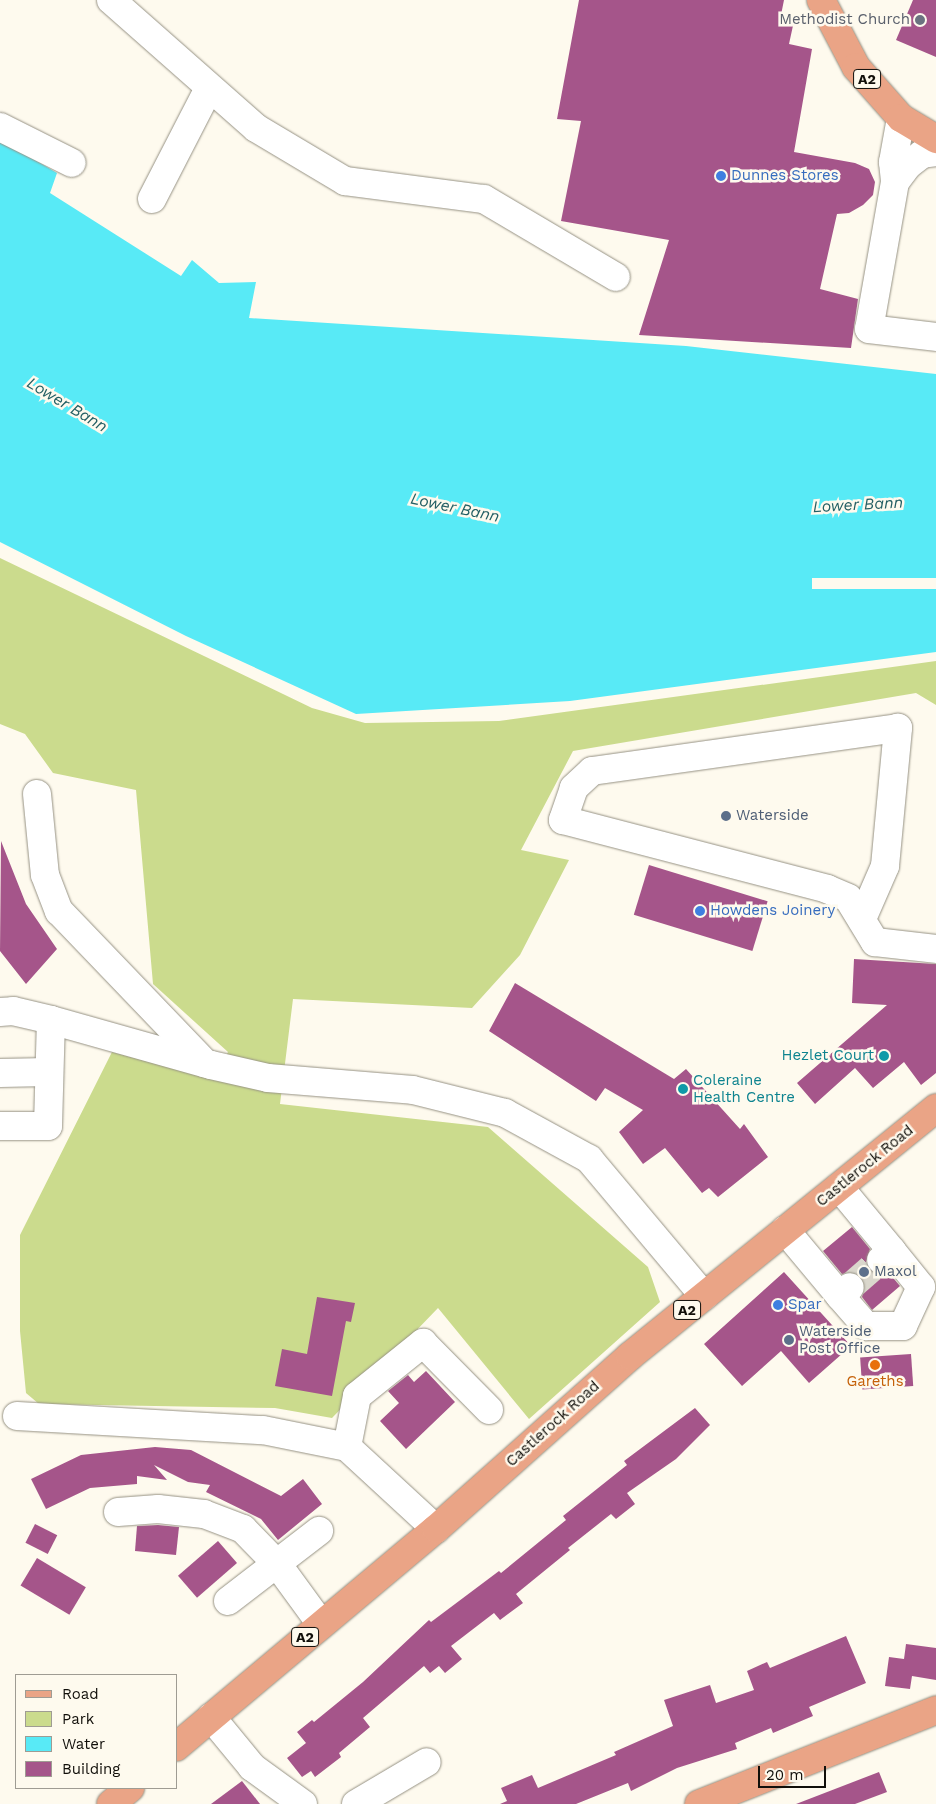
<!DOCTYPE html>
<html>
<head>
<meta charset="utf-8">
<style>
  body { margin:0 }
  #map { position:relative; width:936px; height:1804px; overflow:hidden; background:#fefaee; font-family:"Work Sans",sans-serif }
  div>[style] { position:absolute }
  .green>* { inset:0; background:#cbdb8d }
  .water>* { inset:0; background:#58eaf6 }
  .pier>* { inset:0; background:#fefaee; transform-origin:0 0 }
  .building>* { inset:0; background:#a5558a; transform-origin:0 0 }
  .minor-tunnel>* { height:28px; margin-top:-14px; transform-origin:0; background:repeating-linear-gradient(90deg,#dad7cc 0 28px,transparent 0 42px) }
  .roads { filter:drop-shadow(0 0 1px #969284) drop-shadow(0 0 1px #969284) }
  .minor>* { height:28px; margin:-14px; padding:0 14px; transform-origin:14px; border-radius:14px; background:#fff }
  .major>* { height:28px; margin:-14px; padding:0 14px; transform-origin:14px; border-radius:14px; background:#eaa486 }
  .dots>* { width:14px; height:14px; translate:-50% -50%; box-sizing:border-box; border:2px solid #fefaee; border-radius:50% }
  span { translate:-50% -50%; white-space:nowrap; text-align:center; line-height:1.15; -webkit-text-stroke:5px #fefaee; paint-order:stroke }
  .shield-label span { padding:1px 4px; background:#fefaee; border:1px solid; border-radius:4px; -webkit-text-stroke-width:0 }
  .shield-label { font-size:14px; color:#110f0a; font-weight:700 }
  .worship-label { font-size:15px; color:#5b616d }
  .right { translate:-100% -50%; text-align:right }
  .shop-label { font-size:15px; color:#366cbe }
  .left { translate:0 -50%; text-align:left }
  .service-label { font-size:15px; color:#4e5e75 }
  .culture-label { font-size:15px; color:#0d838f }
  .street-label { font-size:15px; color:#110f0a }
  .food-label { font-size:15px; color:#c56008 }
  .water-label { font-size:16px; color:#225e63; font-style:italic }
  .legend { position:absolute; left:15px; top:1674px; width:162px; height:115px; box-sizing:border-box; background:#fefaee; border:1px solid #9f9c93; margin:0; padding:6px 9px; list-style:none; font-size:15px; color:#110f0a }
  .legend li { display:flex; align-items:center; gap:10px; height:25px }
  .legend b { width:25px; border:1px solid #9f9c93 }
  .scale { position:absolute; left:758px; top:1766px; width:68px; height:22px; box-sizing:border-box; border:2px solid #110f0a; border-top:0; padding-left:6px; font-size:15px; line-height:18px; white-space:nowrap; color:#110f0a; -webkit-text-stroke:4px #fefaee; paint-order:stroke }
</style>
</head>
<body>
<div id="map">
  <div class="green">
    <div style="clip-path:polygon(0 558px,312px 708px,365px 723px,499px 721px,936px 661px,936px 705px,916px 693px,573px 751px,521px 850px,569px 860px,520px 955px,472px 1008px,293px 999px,280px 1104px,488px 1127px,648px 1267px,660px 1302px,529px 1419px,438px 1308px,332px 1418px,275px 1408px,39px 1404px,26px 1393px,20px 1331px,20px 1235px,112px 1052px,214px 1079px,228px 1052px,153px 984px,136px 790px,53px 773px,25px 734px,0 724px)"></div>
  </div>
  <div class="water">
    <div style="clip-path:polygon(0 139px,57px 173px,50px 193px,181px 276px,192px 260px,219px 283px,256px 282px,249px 318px,686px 346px,936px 374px,936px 652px,570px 701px,356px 714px,186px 636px,0 542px)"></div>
  </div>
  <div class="pier">
    <div style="left:936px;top:578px;width:11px;height:124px;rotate:90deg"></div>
  </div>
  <div class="building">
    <div style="clip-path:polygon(579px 0,784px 0,780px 20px,794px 21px,789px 44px,812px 49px,794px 152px,855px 163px,869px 169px,875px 182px,873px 195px,863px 205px,849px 213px,837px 214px,820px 289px,858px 299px,851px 348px,639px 335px,669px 240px,561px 221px,581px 121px,557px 119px)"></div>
    <div style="clip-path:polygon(913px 0,936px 0,936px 57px,896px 40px)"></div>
    <div style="clip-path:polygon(1px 841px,26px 904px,57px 949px,26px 984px,0 951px)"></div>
    <div style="left:649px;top:865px;width:124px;height:52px;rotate:17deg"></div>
    <div style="clip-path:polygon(854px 959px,936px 964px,936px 1073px,921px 1085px,904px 1062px,873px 1088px,855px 1068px,815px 1104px,797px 1083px,887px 1005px,852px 1003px)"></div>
    <div style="clip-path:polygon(515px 983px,674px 1079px,686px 1069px,740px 1129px,744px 1124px,768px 1157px,718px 1197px,709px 1188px,702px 1193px,665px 1148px,643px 1164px,619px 1132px,643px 1110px,605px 1088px,596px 1101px,489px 1031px)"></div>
    <div style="clip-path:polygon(852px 1227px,870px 1249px,866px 1262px,869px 1270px,876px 1275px,889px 1273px,900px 1286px,872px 1310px,862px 1297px,865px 1284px,862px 1277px,854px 1272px,842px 1274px,823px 1251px)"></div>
    <div style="clip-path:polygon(784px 1272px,851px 1346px,809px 1383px,781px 1351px,742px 1386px,704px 1344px)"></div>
    <div style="clip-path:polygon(317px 1297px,355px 1303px,351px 1322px,346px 1321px,332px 1396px,275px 1386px,282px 1349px,307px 1354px)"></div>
    <div style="left:911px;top:1354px;width:32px;height:51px;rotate:86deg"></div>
    <div style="clip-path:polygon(426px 1371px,455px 1402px,406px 1449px,380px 1421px,399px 1403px,388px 1391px,408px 1375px,414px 1382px)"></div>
    <div style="clip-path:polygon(695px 1408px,710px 1425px,676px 1459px,627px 1493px,635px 1504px,616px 1519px,611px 1514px,568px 1548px,570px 1550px,516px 1594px,523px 1603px,500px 1620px,494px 1613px,451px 1646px,462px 1659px,445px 1673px,439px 1666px,430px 1673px,424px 1666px,363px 1718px,370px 1727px,339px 1753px,341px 1757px,315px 1777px,311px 1771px,302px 1777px,287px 1758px,306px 1743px,297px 1732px,312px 1720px,314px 1722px,363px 1682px,429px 1620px,431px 1622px,499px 1571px,501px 1573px,566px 1520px,563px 1516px,627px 1465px,624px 1461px)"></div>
    <div style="clip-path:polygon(155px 1447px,191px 1450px,281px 1496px,303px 1479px,322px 1504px,278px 1540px,261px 1519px,206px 1492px,210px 1485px,188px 1482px,154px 1465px,167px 1480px,137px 1476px,137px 1484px,90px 1488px,46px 1509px,31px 1479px,81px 1455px)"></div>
    <div style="left:35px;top:1524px;width:25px;height:21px;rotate:27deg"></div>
    <div style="clip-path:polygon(158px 1525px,179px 1527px,176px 1555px,135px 1551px,137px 1526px)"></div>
    <div style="left:218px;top:1541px;width:29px;height:53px;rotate:49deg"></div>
    <div style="left:37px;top:1558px;width:57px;height:32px;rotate:31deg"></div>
    <div style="clip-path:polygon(846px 1636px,866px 1683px,809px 1707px,813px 1716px,773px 1733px,771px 1728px,735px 1743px,737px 1749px,677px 1768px,631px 1791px,628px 1783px,576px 1804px,500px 1804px,507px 1801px,501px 1788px,532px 1775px,538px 1788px,616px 1755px,614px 1752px,673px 1726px,664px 1700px,710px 1685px,716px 1703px,754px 1690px,747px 1671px,767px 1662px,770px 1668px)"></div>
    <div style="clip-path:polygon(906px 1644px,936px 1648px,936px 1680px,912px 1676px,910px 1689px,885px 1686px,889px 1657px,904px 1659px)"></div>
    <div style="clip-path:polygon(879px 1772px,887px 1792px,855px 1804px,796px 1804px)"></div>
    <div style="clip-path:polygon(242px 1781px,260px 1804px,211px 1804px)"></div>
  </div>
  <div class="minor-tunnel">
    <div style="left:850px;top:1287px;width:41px;rotate:-41.1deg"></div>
  </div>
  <div class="roads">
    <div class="minor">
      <div style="left:111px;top:0;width:193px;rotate:41.4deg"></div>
      <div style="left:256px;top:128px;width:104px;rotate:30.8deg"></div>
      <div style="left:345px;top:181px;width:140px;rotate:7.4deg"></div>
      <div style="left:484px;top:199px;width:153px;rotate:30.6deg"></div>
      <div style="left:901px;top:118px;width:45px;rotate:100.3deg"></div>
      <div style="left:893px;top:162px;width:20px;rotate:84deg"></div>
      <div style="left:895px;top:182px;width:149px;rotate:100deg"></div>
      <div style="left:869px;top:329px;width:67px;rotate:6.8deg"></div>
      <div style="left:0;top:127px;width:80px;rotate:26.6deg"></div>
      <div style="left:895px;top:182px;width:21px;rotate:-53deg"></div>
      <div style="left:908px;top:165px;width:18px;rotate:-38deg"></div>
      <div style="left:922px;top:154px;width:14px;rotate:-8deg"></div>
      <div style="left:152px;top:199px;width:125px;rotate:-62.8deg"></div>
      <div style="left:37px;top:794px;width:81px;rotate:84.4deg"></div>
      <div style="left:45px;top:875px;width:39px;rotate:69deg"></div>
      <div style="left:59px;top:911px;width:211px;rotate:46.2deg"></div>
      <div style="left:862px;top:919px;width:58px;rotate:-66.5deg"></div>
      <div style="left:885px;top:866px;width:139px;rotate:-84.6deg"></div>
      <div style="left:898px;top:728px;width:309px;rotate:172deg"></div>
      <div style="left:592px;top:771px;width:25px;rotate:137deg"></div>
      <div style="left:574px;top:788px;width:34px;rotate:109deg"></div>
      <div style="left:563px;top:820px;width:273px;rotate:14.6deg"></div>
      <div style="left:827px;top:889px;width:23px;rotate:23deg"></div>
      <div style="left:848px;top:898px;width:52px;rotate:58.5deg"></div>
      <div style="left:875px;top:942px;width:61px;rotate:6.5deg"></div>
      <div style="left:0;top:1012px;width:13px;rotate:-4deg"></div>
      <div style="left:13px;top:1011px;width:39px;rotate:13deg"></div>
      <div style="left:51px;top:1020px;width:166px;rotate:15.7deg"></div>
      <div style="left:211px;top:1065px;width:58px;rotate:12.8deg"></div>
      <div style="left:268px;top:1078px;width:145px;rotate:4.7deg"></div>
      <div style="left:413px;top:1090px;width:95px;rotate:14deg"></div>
      <div style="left:505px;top:1113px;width:96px;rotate:28.7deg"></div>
      <div style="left:589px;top:1159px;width:179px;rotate:50deg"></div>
      <div style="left:0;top:1073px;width:48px;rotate:-1.2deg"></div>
      <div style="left:0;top:1126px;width:48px"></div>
      <div style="left:48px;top:1126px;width:106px;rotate:-88.4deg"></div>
      <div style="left:839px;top:1187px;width:83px;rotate:50.4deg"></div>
      <div style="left:892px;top:1251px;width:14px;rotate:141deg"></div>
      <div style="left:785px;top:1230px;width:86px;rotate:50.2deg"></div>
      <div style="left:840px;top:1296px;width:13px;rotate:-42deg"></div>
      <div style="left:840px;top:1296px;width:40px;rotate:49deg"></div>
      <div style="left:866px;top:1326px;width:37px"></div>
      <div style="left:903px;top:1326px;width:43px;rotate:-65.2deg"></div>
      <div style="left:921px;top:1287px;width:46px;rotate:-128.9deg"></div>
      <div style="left:17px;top:1416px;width:246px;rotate:3.3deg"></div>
      <div style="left:263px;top:1430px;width:86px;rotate:11.4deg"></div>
      <div style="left:347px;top:1447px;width:121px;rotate:42.7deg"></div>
      <div style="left:347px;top:1447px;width:52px;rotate:-78.9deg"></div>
      <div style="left:357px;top:1396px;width:85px;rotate:-38.8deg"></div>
      <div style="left:423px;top:1343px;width:94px;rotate:45.4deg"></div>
      <div style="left:118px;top:1512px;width:40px;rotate:-4.3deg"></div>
      <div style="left:158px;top:1509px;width:46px;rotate:6.2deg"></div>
      <div style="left:204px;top:1514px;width:42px;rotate:21deg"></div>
      <div style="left:243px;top:1529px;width:50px;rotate:45.8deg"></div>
      <div style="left:278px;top:1565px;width:73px;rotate:53.9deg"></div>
      <div style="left:228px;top:1601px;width:115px;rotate:-37.6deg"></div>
      <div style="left:211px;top:1717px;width:65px;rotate:50.6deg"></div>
      <div style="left:252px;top:1767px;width:63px;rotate:36deg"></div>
      <div style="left:356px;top:1804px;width:82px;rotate:-30.6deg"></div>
    </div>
    <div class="major">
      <div style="left:821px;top:0;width:76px;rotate:62.4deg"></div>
      <div style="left:856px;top:67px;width:68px;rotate:48.6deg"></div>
      <div style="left:901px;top:118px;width:41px;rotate:31deg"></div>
      <div style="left:176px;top:1747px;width:339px;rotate:-40deg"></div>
      <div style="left:436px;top:1529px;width:260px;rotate:-41.7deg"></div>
      <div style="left:630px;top:1356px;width:394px;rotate:-39deg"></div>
      <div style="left:111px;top:1804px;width:25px;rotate:-40deg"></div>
      <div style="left:699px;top:1804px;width:255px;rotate:-21.6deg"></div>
    </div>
  </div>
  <div class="dots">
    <div style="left:920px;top:20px;background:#6b7280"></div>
    <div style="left:721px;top:176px;background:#3f7fe0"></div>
    <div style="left:726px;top:816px;background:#5c6f8a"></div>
    <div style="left:700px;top:911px;background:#3f7fe0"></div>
    <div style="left:884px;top:1056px;background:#0f9aa8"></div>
    <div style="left:683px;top:1089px;background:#0f9aa8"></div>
    <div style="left:864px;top:1272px;background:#5c6f8a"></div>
    <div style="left:778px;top:1305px;background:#3f7fe0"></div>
    <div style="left:789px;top:1340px;background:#5c6f8a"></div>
    <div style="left:875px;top:1365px;background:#e8710a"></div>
  </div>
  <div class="shield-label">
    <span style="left:867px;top:79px">A2</span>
    <span style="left:687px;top:1310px">A2</span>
    <span style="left:305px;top:1637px">A2</span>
  </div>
  <div class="worship-label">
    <span class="right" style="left:910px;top:20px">Methodist Church</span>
  </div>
  <div class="shop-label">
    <span class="left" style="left:731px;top:176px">Dunnes Stores</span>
    <span class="left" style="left:710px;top:911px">Howdens Joinery</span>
    <span class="left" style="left:788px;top:1305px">Spar</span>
  </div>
  <div class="service-label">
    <span class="left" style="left:736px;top:816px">Waterside</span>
    <span class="left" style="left:874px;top:1272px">Maxol</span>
    <span class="left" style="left:799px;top:1340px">Waterside<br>Post Office</span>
  </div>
  <div class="culture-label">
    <span class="right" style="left:874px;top:1056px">Hezlet Court</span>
    <span class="left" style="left:693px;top:1089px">Coleraine<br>Health Centre</span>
  </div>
  <div class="street-label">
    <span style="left:865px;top:1166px;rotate:-39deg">Castlerock Road</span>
    <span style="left:553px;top:1424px;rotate:-42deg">Castlerock Road</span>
  </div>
  <div class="food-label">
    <span style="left:875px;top:1382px">Gareths</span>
  </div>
  <div class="water-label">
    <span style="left:67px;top:405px;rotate:31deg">Lower Bann</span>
    <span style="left:858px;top:505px;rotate:-3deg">Lower Bann</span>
    <span style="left:455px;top:508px;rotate:12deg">Lower Bann</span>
  </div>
  <ul class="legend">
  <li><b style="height:6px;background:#eaa486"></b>Road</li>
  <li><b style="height:14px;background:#cbdb8d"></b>Park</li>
  <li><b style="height:14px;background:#58eaf6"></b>Water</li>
  <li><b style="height:14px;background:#a5558a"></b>Building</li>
  </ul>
  <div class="scale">20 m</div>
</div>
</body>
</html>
